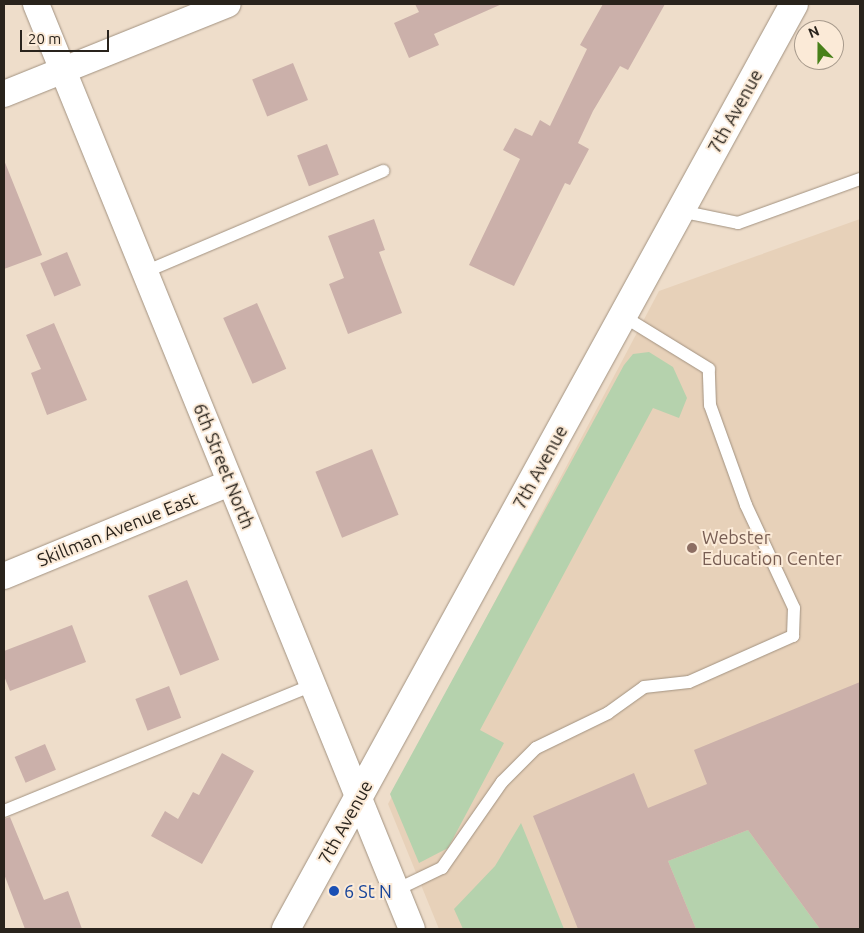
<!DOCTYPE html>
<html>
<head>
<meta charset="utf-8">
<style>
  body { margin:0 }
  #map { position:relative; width:864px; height:933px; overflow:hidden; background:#eeddca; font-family:Ubuntu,sans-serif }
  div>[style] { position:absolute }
  .built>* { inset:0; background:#e7d1b9 }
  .green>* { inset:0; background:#b5d2ad }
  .building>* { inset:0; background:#cbb0aa; transform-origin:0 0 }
  .roads { filter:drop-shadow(0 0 1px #a29280) drop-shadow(0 0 1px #a29280) }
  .service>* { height:12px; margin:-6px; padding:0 6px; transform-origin:6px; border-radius:6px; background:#fff }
  .minor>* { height:26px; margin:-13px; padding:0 13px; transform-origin:13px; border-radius:13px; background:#fff }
  .tertiary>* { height:28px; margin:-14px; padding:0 14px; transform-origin:14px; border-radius:14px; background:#fff }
  .dots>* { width:14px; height:14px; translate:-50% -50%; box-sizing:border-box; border:2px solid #fbead7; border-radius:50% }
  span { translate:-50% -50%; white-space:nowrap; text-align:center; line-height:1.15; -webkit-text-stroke:4px #fbead7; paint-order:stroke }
  .street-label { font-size:18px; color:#29231c }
  .education-label { font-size:18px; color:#785e54 }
  .left { translate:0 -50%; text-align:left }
  .transit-label { font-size:18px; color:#164399 }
  .frame { position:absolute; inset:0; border:5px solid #29231c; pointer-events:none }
  .north { position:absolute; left:794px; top:20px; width:50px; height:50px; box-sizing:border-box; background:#fbead7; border:1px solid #a79a8c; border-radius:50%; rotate:338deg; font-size:14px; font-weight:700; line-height:20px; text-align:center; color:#29231c }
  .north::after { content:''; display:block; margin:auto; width:18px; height:22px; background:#488019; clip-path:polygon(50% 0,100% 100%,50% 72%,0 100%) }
  .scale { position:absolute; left:20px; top:30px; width:89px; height:22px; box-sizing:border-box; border:2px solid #29231c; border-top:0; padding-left:6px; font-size:15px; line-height:18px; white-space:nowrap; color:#29231c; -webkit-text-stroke:4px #fbead7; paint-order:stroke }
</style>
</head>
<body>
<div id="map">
  <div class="built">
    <div style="clip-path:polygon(860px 219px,860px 929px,439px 929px,388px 804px,659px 291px)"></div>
  </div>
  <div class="green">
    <div style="clip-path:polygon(649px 352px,673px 367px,687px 398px,679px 418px,653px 408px,480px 730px,504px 743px,448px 848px,419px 863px,390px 794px,624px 365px,633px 354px)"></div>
    <div style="clip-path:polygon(521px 823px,564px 929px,463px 929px,454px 909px,495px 866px)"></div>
    <div style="clip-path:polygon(748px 830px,820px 929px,696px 929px,668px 861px)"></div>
  </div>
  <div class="building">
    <div style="clip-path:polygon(415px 4px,502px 4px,434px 34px,439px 45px,409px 58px,394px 23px,419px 12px)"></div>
    <div style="clip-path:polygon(603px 4px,665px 4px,628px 70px,620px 66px,593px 111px,578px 143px,589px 149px,570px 185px,565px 183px,514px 286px,469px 265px,520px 159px,503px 150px,515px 128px,532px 136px,540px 120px,550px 126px,587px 49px,580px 45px)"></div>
    <div style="left:293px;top:63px;width:40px;height:44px;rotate:68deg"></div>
    <div style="left:327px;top:144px;width:33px;height:32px;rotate:69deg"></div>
    <div style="clip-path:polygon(4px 160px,42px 255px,4px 269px)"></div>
    <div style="clip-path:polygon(374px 219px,385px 250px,379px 252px,402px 313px,348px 334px,329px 284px,344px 278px,328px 236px)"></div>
    <div style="left:67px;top:252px;width:36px;height:29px;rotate:67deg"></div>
    <div style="left:257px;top:303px;width:72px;height:37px;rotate:66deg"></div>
    <div style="clip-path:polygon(54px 323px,87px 400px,47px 415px,31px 373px,41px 369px,26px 335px)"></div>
    <div style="left:372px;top:449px;width:71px;height:61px;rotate:68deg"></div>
    <div style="left:187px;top:580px;width:86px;height:42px;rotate:68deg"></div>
    <div style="clip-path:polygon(72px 625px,86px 662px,10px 691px,4px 676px,4px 651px)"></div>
    <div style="clip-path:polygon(860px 682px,860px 929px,820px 929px,748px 830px,668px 861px,696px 929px,578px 929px,533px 816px,634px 773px,648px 808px,707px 784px,694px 750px)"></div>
    <div style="left:169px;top:686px;width:34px;height:36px;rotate:69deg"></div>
    <div style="left:45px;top:744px;width:28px;height:33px;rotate:67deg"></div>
    <div style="clip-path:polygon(222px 753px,254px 771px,202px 864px,151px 836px,165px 811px,178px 819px,193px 792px,199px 795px)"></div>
    <div style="clip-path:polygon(10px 817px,44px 900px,68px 891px,82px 929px,25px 929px,4px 874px,4px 819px)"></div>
  </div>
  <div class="roads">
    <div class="service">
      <div style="left:680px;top:211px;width:59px;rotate:11.7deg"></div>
      <div style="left:738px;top:223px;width:130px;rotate:-19.8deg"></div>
      <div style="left:145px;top:272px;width:259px;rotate:-23deg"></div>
      <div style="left:4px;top:811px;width:333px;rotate:-22.2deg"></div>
      <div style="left:396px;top:890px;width:51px;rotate:-25.6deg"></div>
      <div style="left:442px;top:868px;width:105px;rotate:-55.1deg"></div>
      <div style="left:502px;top:782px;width:48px;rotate:-45deg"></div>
      <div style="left:536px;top:748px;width:80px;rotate:-25.9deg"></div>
      <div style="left:608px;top:713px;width:44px;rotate:-35.8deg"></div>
      <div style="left:644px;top:687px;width:45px;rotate:-6.3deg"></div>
      <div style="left:689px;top:682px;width:114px;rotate:-23.9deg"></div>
      <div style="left:793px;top:636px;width:28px;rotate:-88deg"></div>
      <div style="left:794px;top:608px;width:114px;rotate:-115deg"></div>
      <div style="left:746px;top:505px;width:106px;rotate:-109.8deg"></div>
      <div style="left:710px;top:405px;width:36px;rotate:-92deg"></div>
      <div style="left:709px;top:369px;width:101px;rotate:-148.4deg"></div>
    </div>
    <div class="minor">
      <div style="left:36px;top:4px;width:998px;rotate:67.88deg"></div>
      <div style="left:4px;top:94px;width:241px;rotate:-21.9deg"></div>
      <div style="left:4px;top:576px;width:244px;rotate:-22.4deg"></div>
    </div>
    <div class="tertiary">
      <div style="left:286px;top:929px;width:1055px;rotate:-61.22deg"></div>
    </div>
  </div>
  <div class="dots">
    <div style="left:692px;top:548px;background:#8d6e63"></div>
    <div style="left:334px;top:891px;background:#1a4fb4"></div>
  </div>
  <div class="street-label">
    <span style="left:735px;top:111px;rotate:-61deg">7th Avenue</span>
    <span style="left:224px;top:466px;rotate:68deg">6th Street North</span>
    <span style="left:540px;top:467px;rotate:-61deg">7th Avenue</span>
    <span style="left:117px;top:529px;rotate:-22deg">Skillman Avenue East</span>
    <span style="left:345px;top:822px;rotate:-61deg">7th Avenue</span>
  </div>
  <div class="education-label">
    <span class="left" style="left:702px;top:548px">Webster<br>Education Center</span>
  </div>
  <div class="transit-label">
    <span class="left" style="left:344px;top:891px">6 St N</span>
  </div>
  <div class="frame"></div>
  <div class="north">N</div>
  <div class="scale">20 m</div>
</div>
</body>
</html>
